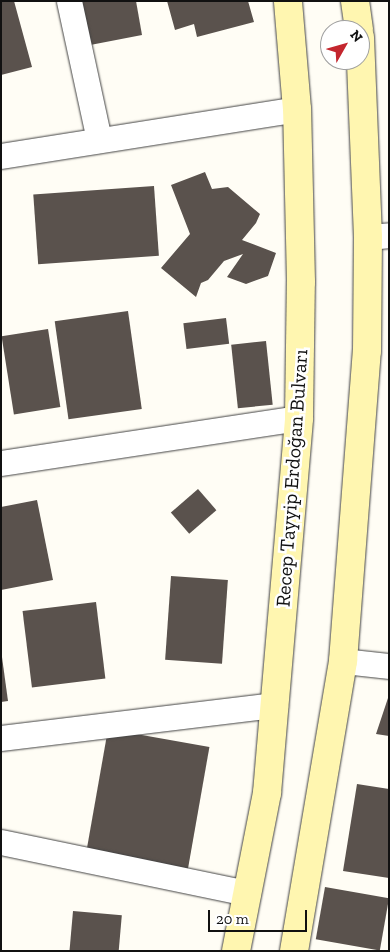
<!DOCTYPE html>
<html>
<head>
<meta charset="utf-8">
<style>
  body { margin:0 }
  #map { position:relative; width:390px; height:952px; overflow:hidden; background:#fffdf5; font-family:"Zilla Slab",serif }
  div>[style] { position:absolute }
  .building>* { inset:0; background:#5a524d; transform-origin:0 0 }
  .roads { filter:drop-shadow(0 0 1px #444) drop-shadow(0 0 1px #444) }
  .street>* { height:25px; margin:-12.5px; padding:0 12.5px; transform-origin:12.5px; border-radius:12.5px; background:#fff }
  .secondary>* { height:28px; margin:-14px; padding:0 14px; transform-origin:14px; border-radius:14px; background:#fff6b0 }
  span { translate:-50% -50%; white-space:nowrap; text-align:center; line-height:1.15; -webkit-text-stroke:5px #fff; paint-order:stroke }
  .street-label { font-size:20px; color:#111 }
  .frame { position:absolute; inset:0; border:2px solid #111; pointer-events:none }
  .north { position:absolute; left:320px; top:20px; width:50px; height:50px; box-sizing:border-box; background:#fff; border:1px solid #a0a0a0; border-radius:50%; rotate:52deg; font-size:14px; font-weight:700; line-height:20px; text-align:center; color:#111 }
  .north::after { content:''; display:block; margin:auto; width:18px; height:22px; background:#c4262e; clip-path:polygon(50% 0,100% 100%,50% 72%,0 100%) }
  .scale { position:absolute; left:208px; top:910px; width:99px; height:22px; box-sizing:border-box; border:2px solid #111; border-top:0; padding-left:6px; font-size:15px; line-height:18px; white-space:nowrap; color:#111; -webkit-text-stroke:4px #fff; paint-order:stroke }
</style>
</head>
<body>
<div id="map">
  <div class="building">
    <div style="clip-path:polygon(1px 1px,14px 1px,32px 67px,1px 75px)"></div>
    <div style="clip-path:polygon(76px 1px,136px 1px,142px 35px,85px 46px)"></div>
    <div style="clip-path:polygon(167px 1px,248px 1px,254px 22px,197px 37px,194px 24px,175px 30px)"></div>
    <div style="clip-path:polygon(205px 172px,212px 189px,228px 187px,260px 214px,256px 223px,242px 240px,276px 253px,268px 276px,246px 284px,227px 277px,243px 254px,224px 261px,208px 280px,201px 283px,196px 297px,161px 268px,190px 234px,171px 185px)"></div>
    <div style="left:154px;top:186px;width:70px;height:121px;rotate:86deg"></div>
    <div style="left:128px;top:311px;width:99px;height:74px;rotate:82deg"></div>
    <div style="left:226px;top:318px;width:26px;height:43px;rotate:83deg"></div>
    <div style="left:48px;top:329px;width:79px;height:47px;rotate:81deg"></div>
    <div style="left:266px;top:341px;width:64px;height:35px;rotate:84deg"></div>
    <div style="left:198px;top:489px;width:28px;height:36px;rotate:49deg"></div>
    <div style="clip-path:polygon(37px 500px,53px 580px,1px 590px,1px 507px)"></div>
    <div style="left:171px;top:576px;width:57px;height:84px;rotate:4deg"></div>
    <div style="left:96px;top:602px;width:77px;height:74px;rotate:83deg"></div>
    <div style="clip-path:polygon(1px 650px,8px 701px,1px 702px)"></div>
    <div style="clip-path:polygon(388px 698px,389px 698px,389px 736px,376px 734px)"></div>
    <div style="left:108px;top:729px;width:103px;height:128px;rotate:10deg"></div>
    <div style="clip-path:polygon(357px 784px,389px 789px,389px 878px,343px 871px)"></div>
    <div style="left:325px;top:887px;width:65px;height:53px;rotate:10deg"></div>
    <div style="left:73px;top:911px;width:49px;height:40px;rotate:5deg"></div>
  </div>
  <div class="roads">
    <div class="street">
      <div style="left:69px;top:1px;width:142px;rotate:77.8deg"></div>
      <div style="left:1px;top:156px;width:300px;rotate:-9deg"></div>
      <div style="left:368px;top:237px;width:21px;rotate:-5deg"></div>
      <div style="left:1px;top:463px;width:301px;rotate:-8.6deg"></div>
      <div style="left:343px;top:661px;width:46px;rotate:6.2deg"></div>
      <div style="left:1px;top:738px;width:276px;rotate:-6.9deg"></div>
      <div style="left:1px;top:842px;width:252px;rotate:11.7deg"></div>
    </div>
    <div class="secondary">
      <div style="left:355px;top:1px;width:29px;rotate:82deg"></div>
      <div style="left:236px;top:951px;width:161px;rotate:-78.9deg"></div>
      <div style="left:267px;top:793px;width:376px;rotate:-85.1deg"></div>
      <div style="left:299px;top:418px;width:136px;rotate:-89.2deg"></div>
      <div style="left:301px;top:282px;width:173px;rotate:-91.3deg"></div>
      <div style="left:297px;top:109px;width:108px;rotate:-94.8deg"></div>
      <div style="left:294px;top:951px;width:294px;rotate:-80.4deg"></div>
      <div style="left:343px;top:661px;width:311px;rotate:-85.6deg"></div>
      <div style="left:367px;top:351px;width:114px;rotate:-89.5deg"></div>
      <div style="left:368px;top:237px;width:200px;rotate:-92.3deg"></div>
    </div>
  </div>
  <div class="street-label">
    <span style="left:292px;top:478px;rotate:-86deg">Recep Tayyip Erdoğan Bulvarı</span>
  </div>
  <div class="frame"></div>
  <div class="north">N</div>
  <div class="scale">20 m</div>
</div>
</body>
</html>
